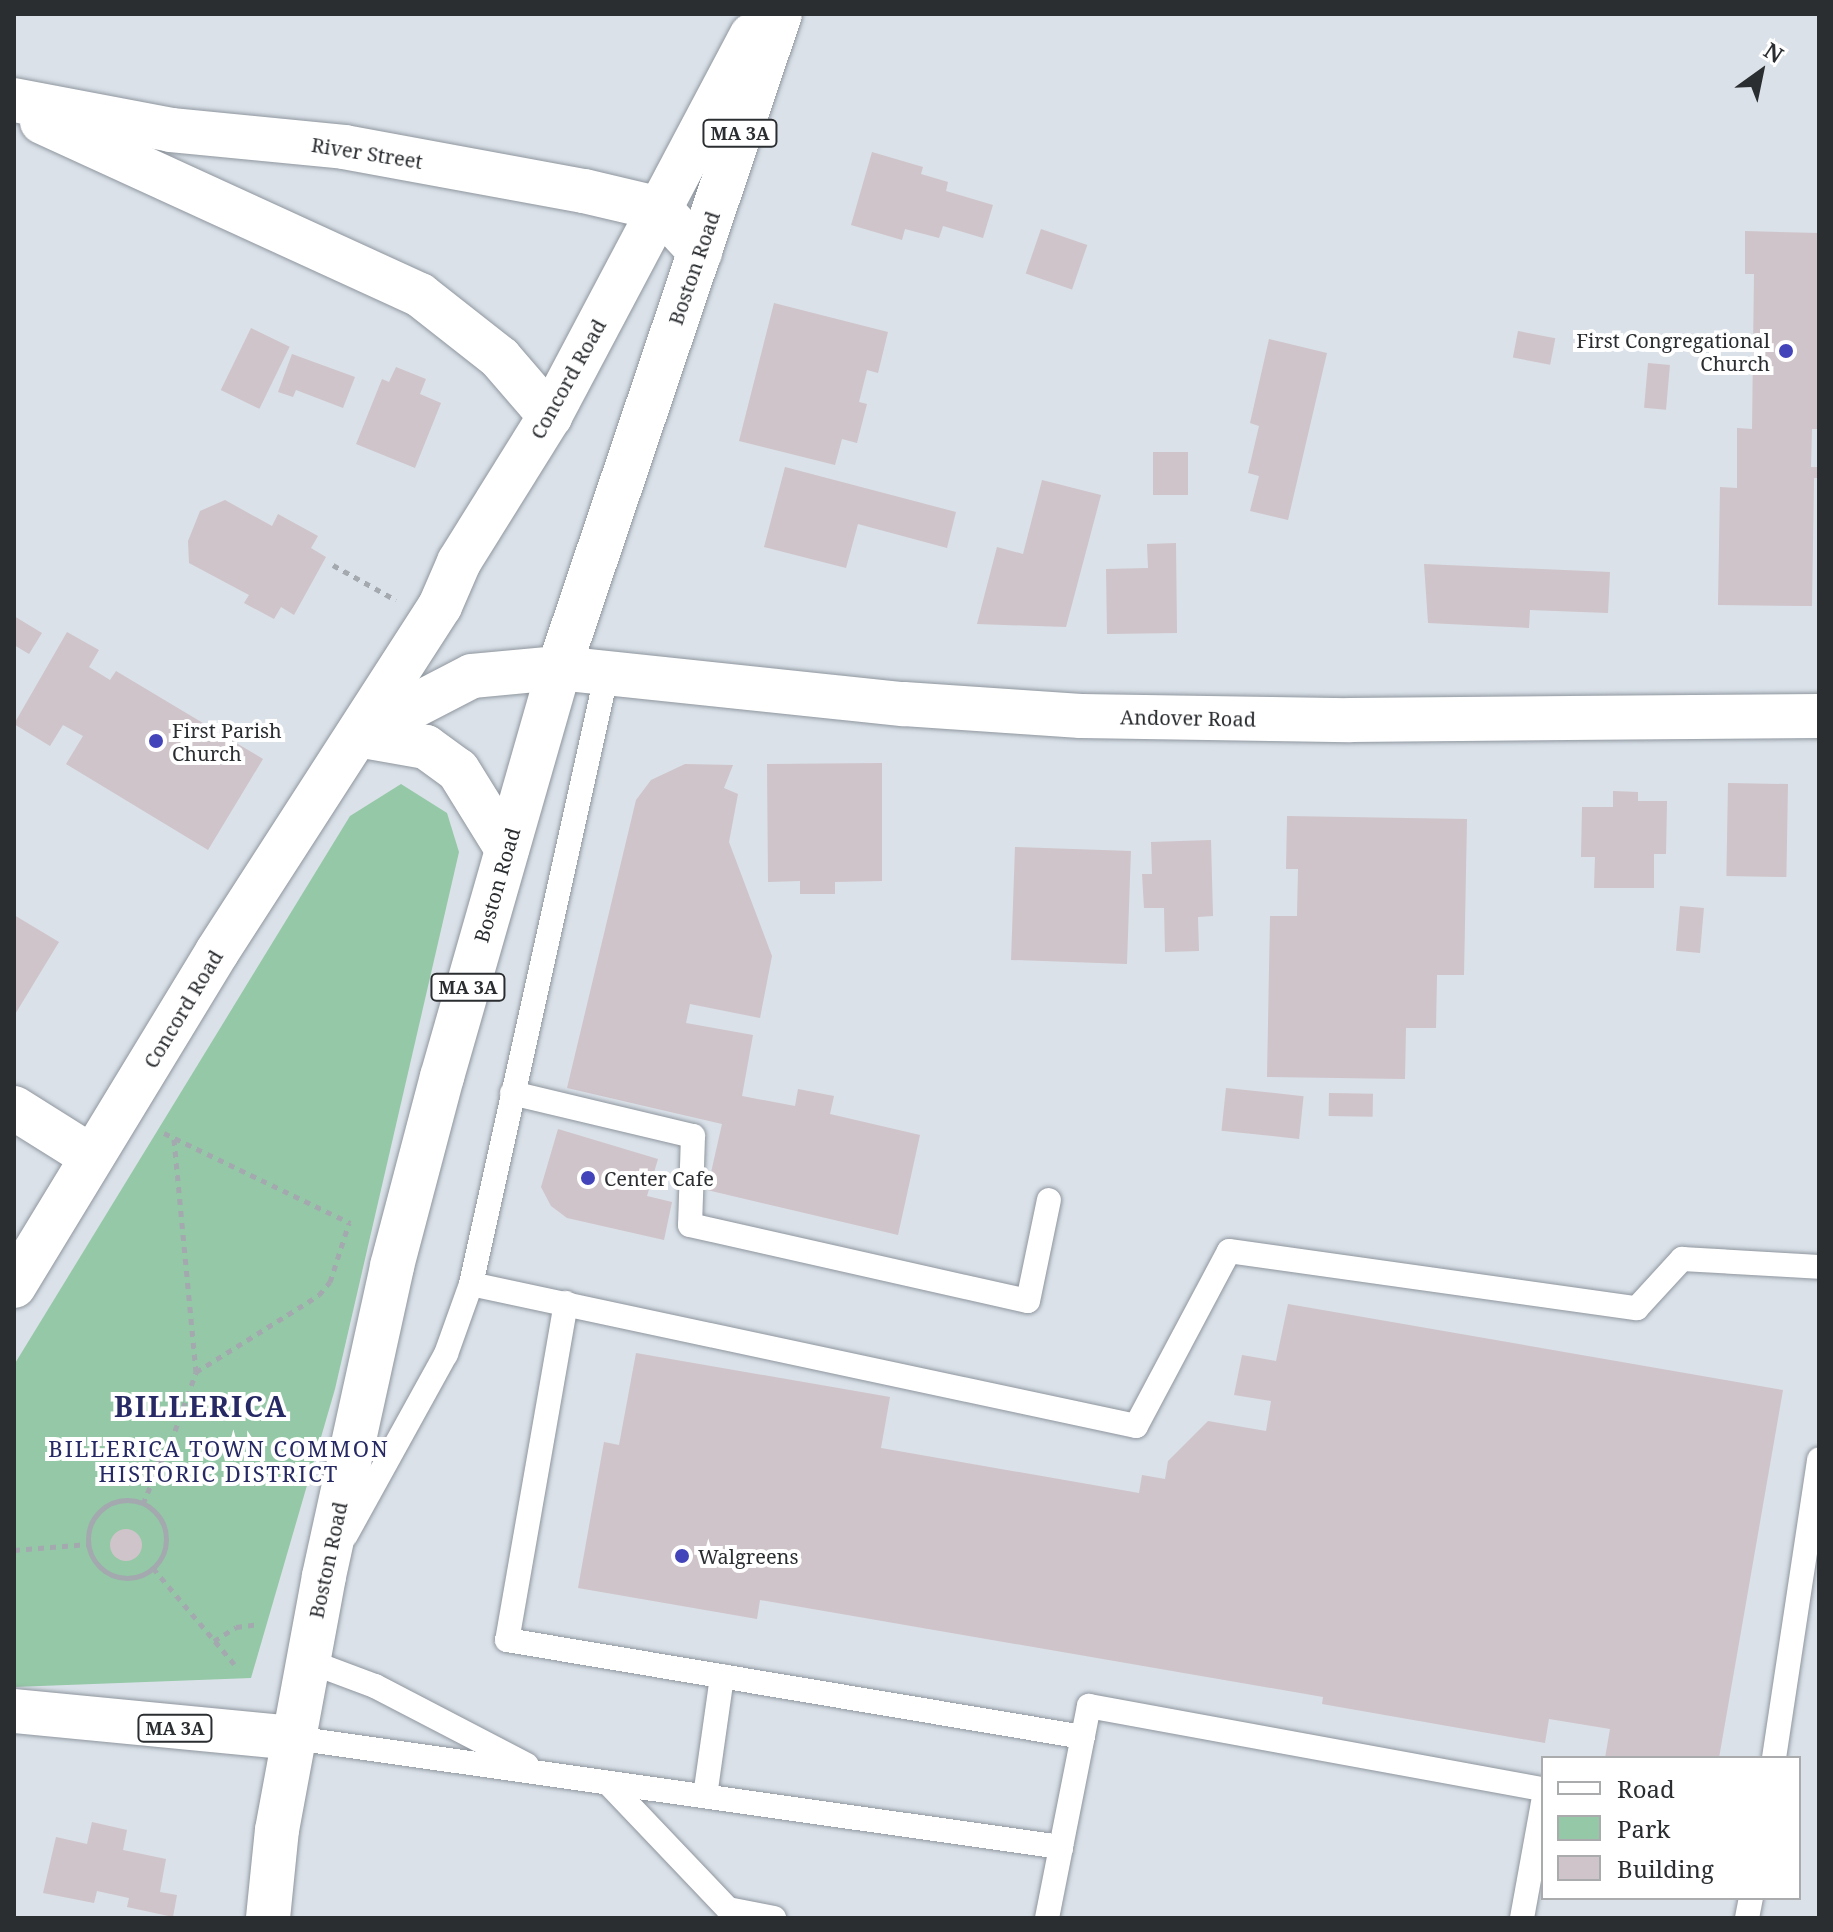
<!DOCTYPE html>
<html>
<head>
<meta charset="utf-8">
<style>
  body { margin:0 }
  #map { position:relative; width:1833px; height:1932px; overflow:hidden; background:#dae1e9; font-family:"Noto Serif",serif }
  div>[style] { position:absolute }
  .green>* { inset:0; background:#94c8a6 }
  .building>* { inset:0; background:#cfc4c9; transform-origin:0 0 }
  .round { border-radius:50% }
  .path>* { height:5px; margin-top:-2.5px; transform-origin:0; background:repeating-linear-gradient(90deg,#a3a9af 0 6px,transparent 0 12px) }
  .path>.ring { margin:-2.5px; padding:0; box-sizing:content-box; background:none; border:5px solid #a3a9af; border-radius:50% }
  .roads { filter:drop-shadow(0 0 2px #8f969e) drop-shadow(0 0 2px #8f969e) }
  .lane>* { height:24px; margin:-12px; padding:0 12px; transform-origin:12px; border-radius:12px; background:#fff }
  .street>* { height:44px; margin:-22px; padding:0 22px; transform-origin:22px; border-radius:22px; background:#fff }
  .secondary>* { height:44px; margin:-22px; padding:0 22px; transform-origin:22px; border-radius:22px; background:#fff }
  .primary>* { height:44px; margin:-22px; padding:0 22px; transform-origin:22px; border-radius:22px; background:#fff }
  .dots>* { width:22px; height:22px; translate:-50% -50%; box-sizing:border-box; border:4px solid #fff; border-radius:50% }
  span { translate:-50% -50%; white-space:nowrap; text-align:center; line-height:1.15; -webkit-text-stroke:8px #fff; paint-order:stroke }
  .shield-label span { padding:2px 6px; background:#fff; border:2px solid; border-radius:6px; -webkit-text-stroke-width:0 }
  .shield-label { font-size:18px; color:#2b2e31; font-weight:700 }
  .street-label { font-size:20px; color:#2b2e31 }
  .poi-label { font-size:20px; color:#2b2e31 }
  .right { translate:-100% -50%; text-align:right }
  .left { translate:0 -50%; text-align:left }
  .neighbourhood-label { font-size:22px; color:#262963; letter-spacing:2px }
  .district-label { font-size:28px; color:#262963; font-weight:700; letter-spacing:2px }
  .frame { position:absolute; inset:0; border:16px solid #2b2e31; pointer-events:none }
  .legend { position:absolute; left:1541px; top:1756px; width:260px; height:144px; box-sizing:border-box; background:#fff; border:2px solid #aaabad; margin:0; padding:10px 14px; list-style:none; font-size:24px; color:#2b2e31 }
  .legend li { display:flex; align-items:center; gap:16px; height:40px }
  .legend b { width:40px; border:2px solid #aaabad }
  .north { position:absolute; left:1721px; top:32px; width:80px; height:80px; -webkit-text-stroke:6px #fff; paint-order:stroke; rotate:33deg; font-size:22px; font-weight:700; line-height:32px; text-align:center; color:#2b2e31 }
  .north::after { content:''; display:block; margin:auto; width:28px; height:36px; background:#2b2e31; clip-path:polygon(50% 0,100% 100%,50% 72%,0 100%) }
</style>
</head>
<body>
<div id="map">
  <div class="green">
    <div style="clip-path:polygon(401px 784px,447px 813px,459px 852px,335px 1389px,251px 1678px,14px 1687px,14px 1365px,350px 816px)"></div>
  </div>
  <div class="building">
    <div style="clip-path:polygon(872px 152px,923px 167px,921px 174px,948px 182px,946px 191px,993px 205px,983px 238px,943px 226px,939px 238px,905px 229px,902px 240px,851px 225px)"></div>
    <div style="left:1041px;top:229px;width:49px;height:47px;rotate:19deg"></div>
    <div style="clip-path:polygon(1745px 231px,1819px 233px,1819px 429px,1812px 429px,1811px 467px,1819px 467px,1819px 478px,1814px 478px,1812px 606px,1718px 605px,1720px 487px,1737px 488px,1737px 428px,1752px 429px,1754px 274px,1745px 274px)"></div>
    <div style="clip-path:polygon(774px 303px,888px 332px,878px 373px,867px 370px,859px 402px,867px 404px,857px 443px,842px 439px,835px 465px,739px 441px)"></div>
    <div style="left:251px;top:328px;width:43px;height:69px;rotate:26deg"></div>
    <div style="left:1518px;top:331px;width:38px;height:27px;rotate:11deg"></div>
    <div style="clip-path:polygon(1269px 339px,1327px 353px,1288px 520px,1250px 511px,1259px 476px,1248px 473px,1259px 426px,1250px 423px)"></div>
    <div style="clip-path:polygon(292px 354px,355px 377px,343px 408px,296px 390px,293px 397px,278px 392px)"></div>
    <div style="left:1648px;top:363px;width:22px;height:45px;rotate:5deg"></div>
    <div style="clip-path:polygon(396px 367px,426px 379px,420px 394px,441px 403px,415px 468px,356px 444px,382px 379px,389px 382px)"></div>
    <div style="left:1153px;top:452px;width:35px;height:43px"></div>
    <div style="clip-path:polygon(785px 467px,956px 512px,947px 548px,858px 524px,846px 568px,764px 547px)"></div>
    <div style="clip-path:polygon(1042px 480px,1101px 495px,1066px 627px,977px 624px,997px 547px,1023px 554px)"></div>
    <div style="clip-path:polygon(225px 500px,272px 526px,278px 514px,318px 536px,311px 548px,326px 557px,294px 615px,281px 607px,274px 619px,244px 603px,249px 595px,189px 563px,188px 541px,200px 511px)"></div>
    <div style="clip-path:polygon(1176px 543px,1177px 633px,1107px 634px,1106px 569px,1148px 568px,1147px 544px)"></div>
    <div style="clip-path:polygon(1424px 564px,1610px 572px,1608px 613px,1530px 610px,1529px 628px,1428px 623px)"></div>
    <div style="clip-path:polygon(14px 616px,42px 633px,29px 654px,14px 645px)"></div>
    <div style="clip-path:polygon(67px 632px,99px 650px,89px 667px,110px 680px,116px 671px,263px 759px,208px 850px,66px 764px,83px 736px,63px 725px,50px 746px,14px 724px)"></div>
    <div style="clip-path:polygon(882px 763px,882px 881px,835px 882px,835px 894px,800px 894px,800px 881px,768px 882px,767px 764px)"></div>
    <div style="clip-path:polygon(685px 764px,733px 765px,724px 788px,738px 794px,729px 842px,772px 956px,760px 1018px,690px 1004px,686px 1023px,753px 1035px,742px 1096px,795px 1106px,798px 1089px,834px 1096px,830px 1114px,920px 1135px,898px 1235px,707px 1190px,722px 1124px,567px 1088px,636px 800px,651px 780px)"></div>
    <div style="left:1728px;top:783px;width:60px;height:93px;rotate:1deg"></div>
    <div style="clip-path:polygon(1613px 791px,1638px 792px,1638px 801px,1667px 801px,1666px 854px,1654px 854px,1654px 888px,1594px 888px,1595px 857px,1581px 857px,1582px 807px,1613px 807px)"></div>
    <div style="clip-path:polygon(1287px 816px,1467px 819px,1464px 975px,1437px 975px,1436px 1028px,1406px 1028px,1405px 1079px,1267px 1077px,1270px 916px,1297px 916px,1298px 869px,1286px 869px)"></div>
    <div style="clip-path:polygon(1211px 840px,1213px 916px,1198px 917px,1199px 951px,1165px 952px,1164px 908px,1144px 908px,1142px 874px,1152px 874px,1151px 842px)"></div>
    <div style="left:1015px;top:847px;width:116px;height:113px;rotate:2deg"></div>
    <div style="left:1680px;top:906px;width:24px;height:45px;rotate:5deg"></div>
    <div style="clip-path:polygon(14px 915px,59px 942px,14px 1016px)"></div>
    <div style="left:1226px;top:1088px;width:78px;height:43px;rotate:6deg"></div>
    <div style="left:1329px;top:1093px;width:44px;height:23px;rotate:1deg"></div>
    <div style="clip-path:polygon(558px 1129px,658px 1159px,647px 1196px,672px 1202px,664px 1240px,567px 1218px,551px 1206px,541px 1187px)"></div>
    <div style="clip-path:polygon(1288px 1304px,1783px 1390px,1719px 1758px,1605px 1758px,1610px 1729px,1549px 1719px,1545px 1743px,1322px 1704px,1323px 1697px,760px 1600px,757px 1619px,578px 1588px,604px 1442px,619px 1445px,636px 1353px,890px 1397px,881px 1448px,1139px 1493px,1142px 1475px,1165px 1479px,1168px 1461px,1208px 1421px,1266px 1431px,1271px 1401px,1234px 1395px,1242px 1355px,1276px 1361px)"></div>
    <div class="round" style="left:110px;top:1529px;width:32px;height:32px"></div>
    <div style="clip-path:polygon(92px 1822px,127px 1830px,123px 1850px,166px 1859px,160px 1892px,177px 1895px,173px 1917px,127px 1907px,129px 1898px,97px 1891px,94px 1903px,43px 1893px,56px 1837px,87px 1844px)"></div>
  </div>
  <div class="path">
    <div style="left:333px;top:565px;width:72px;rotate:29.1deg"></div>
    <div style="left:164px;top:1133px;width:207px;rotate:25.8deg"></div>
    <div style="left:196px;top:1372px;width:145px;rotate:-32deg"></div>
    <div style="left:319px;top:1295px;width:17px;rotate:-50deg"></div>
    <div style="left:330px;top:1282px;width:62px;rotate:-72.1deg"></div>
    <div style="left:159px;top:1465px;width:20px;rotate:-30deg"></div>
    <div style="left:176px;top:1455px;width:14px;rotate:-111deg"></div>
    <div class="ring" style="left:88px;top:1500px;width:73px;height:73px"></div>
    <div style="left:143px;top:1504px;width:42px;rotate:-67.7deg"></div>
    <div style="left:159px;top:1465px;width:18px;rotate:-99deg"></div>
    <div style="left:156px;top:1447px;width:16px;rotate:-18deg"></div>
    <div style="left:171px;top:1442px;width:74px;rotate:-70.3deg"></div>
    <div style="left:196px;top:1372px;width:235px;rotate:-95.4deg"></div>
    <div style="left:14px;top:1550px;width:75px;rotate:-4.6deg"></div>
    <div style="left:153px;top:1568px;width:126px;rotate:49.8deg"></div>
    <div style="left:214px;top:1641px;width:26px;rotate:-32deg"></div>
    <div style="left:236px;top:1627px;width:23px;rotate:-7deg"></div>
  </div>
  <div class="roads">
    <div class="lane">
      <div style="left:512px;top:1093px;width:186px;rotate:13.4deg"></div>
      <div style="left:693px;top:1136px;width:89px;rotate:91.9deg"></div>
      <div style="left:690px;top:1225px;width:346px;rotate:12.7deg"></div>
      <div style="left:1028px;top:1301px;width:103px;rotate:-78.3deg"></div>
      <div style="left:471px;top:1284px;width:680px;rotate:12.05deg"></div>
      <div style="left:1136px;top:1426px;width:198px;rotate:-62deg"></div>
      <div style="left:1229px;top:1251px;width:412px;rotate:8deg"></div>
      <div style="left:1637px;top:1308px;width:67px;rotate:-47.4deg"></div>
      <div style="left:1682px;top:1259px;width:137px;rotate:3.3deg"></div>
      <div style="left:566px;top:1303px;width:342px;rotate:99.9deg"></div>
      <div style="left:507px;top:1640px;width:584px;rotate:9.56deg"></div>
      <div style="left:346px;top:1535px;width:207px;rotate:-61.1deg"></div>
      <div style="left:446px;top:1354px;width:74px;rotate:-70.3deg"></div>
      <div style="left:471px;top:1284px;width:627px;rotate:-77.47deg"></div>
      <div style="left:308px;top:1661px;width:72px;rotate:20.5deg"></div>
      <div style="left:375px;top:1686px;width:171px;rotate:27.5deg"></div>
      <div style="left:294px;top:1738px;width:775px;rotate:8.09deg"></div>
      <div style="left:1061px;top:1847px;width:144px;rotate:-78.8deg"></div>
      <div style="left:1089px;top:1706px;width:462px;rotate:10.4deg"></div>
      <div style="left:1774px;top:1758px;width:302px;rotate:-81.4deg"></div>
      <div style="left:608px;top:1783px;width:174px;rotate:46.4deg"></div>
      <div style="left:728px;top:1909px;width:47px;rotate:11.1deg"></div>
      <div style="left:705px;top:1796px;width:121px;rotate:-81.9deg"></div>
      <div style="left:1047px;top:1918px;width:72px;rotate:-78.8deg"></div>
      <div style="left:1522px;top:1918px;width:118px;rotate:-79.7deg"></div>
      <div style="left:1747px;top:1918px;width:20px;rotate:-79deg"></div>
    </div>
    <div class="street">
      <div style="left:14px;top:1108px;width:92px;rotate:32.1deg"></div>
    </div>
    <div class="secondary">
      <div style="left:14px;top:100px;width:160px;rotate:10.8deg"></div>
      <div style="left:171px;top:130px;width:174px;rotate:5.6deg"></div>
      <div style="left:344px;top:147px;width:244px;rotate:10.4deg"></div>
      <div style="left:584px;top:191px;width:78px;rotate:13.3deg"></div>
      <div style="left:660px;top:209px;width:59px;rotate:47.1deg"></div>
      <div style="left:42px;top:122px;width:416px;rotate:24.6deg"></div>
      <div style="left:420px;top:295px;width:102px;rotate:38.2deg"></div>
      <div style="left:500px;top:358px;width:77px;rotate:49.2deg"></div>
      <div style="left:358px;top:735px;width:128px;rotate:-27.4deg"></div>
      <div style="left:472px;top:676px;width:87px;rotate:-5.3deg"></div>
      <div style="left:559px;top:668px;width:347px;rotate:6deg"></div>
      <div style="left:904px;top:704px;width:177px;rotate:3.9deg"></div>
      <div style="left:1081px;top:716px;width:269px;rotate:0.9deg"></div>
      <div style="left:1350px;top:720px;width:469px;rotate:-0.5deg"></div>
    </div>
    <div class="primary">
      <div style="left:358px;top:735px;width:69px;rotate:10deg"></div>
      <div style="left:426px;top:747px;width:39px;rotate:36deg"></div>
      <div style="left:458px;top:770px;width:93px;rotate:58.2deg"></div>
      <div style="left:14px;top:1286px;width:391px;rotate:-58.7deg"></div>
      <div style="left:217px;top:952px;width:412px;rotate:-57.2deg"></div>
      <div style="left:440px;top:606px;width:48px;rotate:-66.6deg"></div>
      <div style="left:459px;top:562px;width:172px;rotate:-58.1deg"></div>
      <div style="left:550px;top:416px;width:431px;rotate:-62.1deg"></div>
      <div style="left:14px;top:1711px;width:281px;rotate:5.5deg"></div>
      <div style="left:268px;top:1918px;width:88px;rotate:-84.2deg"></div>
      <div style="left:277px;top:1830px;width:258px;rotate:-79.5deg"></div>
      <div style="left:324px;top:1576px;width:317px;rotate:-77.6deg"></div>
      <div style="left:392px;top:1266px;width:196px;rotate:-75.2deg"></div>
      <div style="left:442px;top:1077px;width:425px;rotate:-74deg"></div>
      <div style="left:559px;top:668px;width:690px;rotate:-71.33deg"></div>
    </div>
  </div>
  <div class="dots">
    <div style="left:1786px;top:351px;background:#4344b9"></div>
    <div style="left:156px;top:741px;background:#4344b9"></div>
    <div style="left:588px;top:1178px;background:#4344b9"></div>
    <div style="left:682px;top:1556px;background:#4344b9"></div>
  </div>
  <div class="shield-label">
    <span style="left:740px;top:133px">MA 3A</span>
    <span style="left:468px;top:987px">MA 3A</span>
    <span style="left:175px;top:1728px">MA 3A</span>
  </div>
  <div class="street-label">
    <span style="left:367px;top:153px;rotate:9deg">River Street</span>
    <span style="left:694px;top:268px;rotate:-71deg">Boston Road</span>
    <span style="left:568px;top:379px;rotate:-61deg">Concord Road</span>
    <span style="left:1188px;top:718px;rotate:1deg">Andover Road</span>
    <span style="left:497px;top:885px;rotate:-74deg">Boston Road</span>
    <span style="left:183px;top:1009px;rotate:-59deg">Concord Road</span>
    <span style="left:328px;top:1560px;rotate:-78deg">Boston Road</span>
  </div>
  <div class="poi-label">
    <span class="right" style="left:1770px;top:352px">First Congregational<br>Church</span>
    <span class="left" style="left:172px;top:742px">First Parish<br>Church</span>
    <span class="left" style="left:604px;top:1178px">Center Cafe</span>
    <span class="left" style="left:698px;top:1556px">Walgreens</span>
  </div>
  <div class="neighbourhood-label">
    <span style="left:219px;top:1461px">BILLERICA TOWN COMMON<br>HISTORIC DISTRICT</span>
  </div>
  <div class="district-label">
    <span style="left:201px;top:1406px">BILLERICA</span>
  </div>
  <div class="frame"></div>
  <ul class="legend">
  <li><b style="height:10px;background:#fff"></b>Road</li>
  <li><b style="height:22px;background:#94c8a6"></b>Park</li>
  <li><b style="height:22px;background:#cfc4c9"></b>Building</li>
  </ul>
  <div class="north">N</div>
</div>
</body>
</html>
